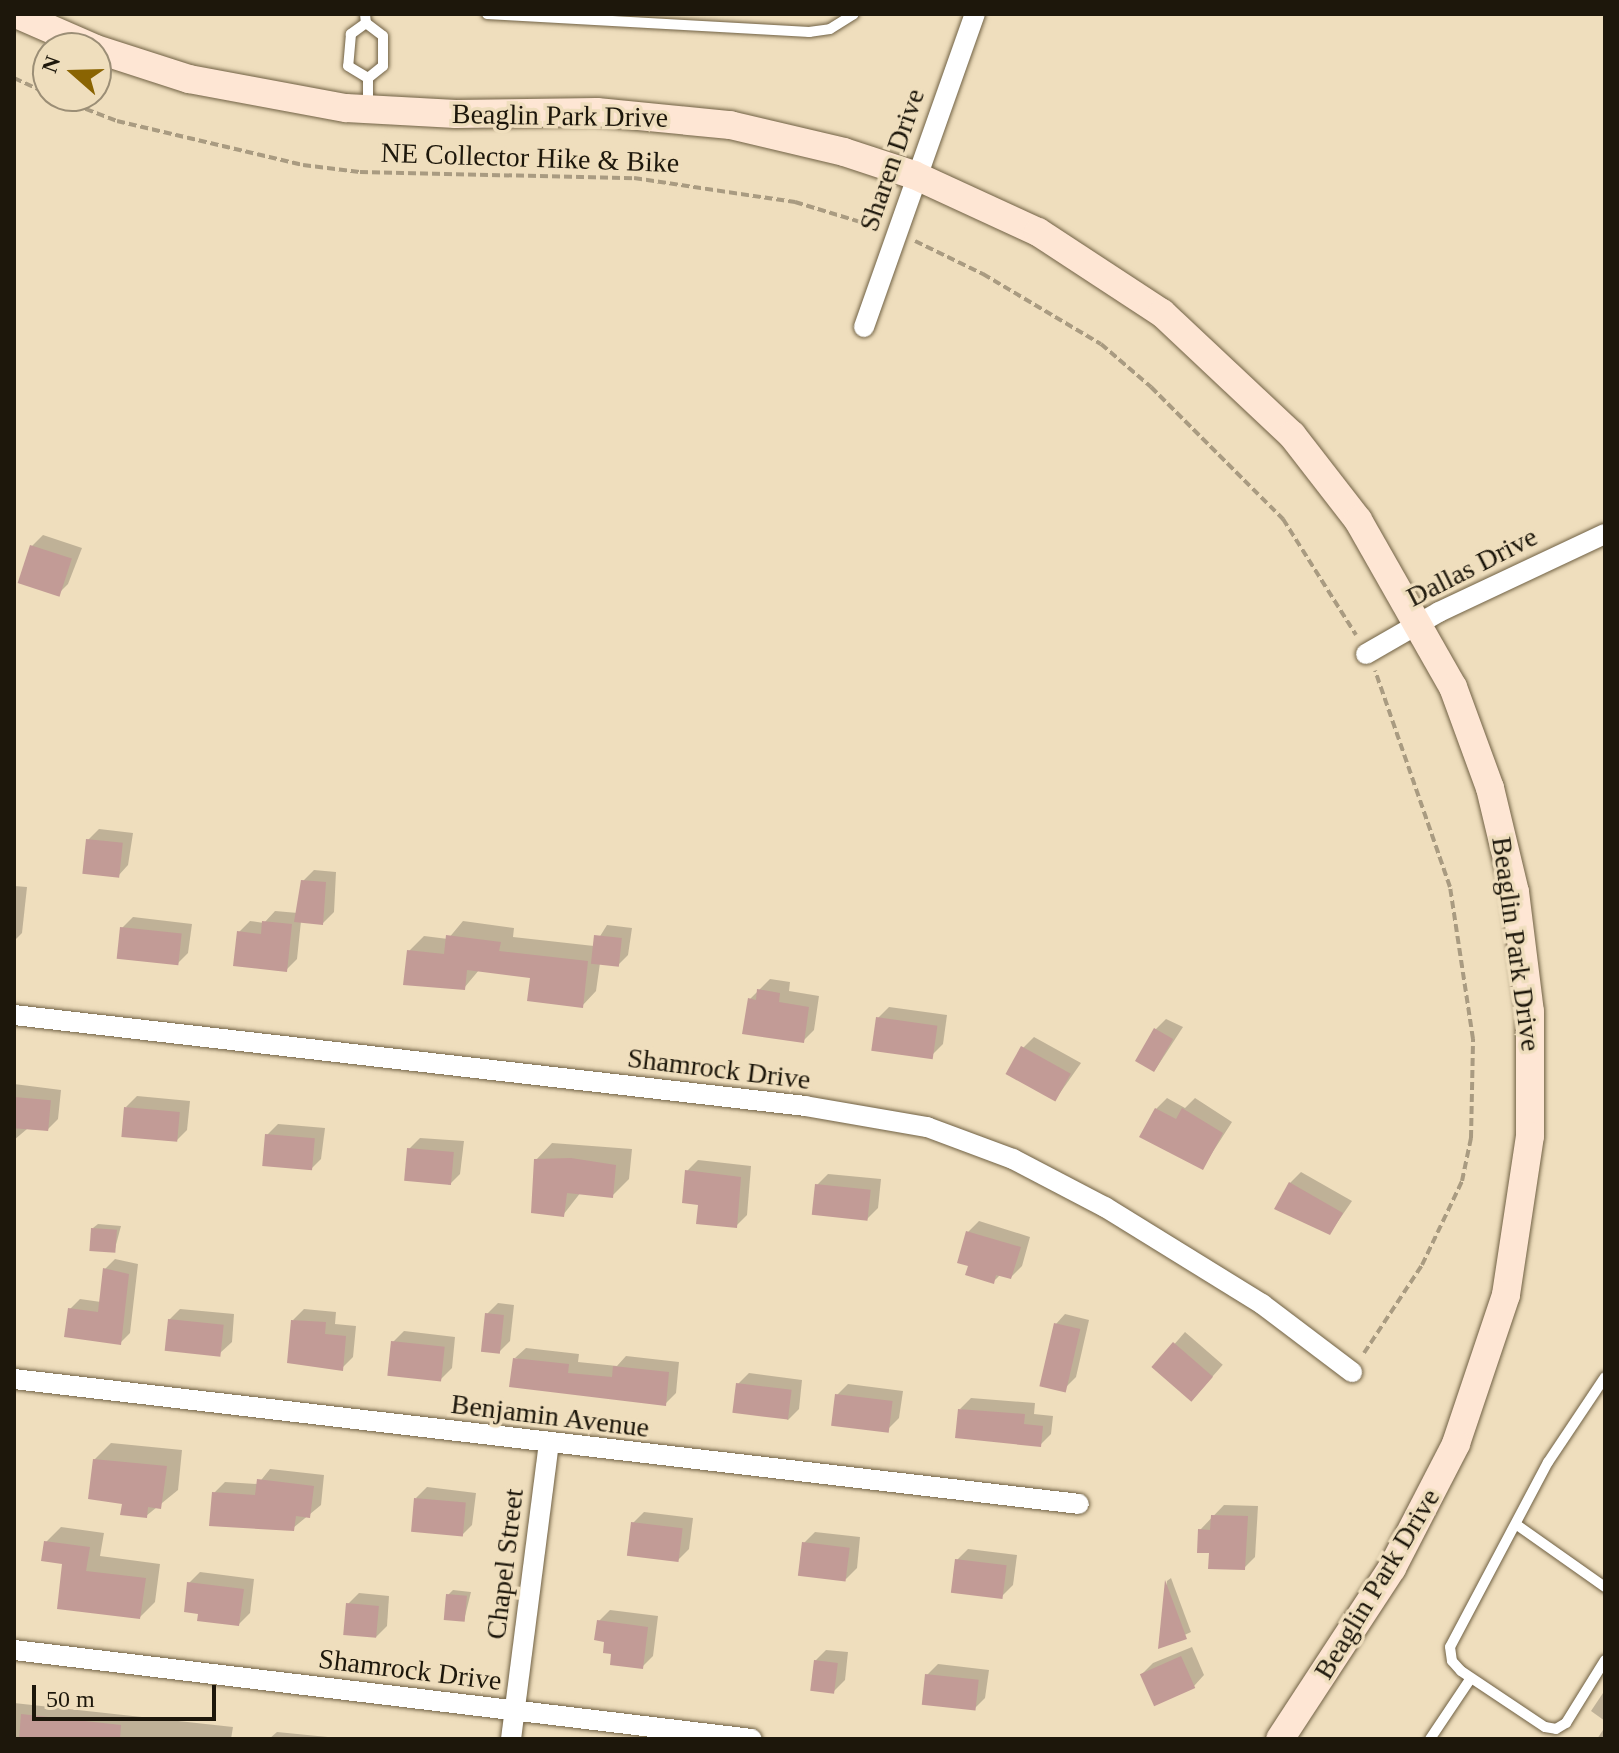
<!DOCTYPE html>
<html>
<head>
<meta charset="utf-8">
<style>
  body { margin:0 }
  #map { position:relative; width:1619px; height:1753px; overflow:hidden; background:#efdebd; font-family:"Times New Roman",serif }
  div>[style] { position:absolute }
  .shadow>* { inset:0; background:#0003; transform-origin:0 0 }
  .building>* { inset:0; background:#c29b96; transform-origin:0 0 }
  .path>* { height:4px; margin-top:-2px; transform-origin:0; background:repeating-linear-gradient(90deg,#a99b81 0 8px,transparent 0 12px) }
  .roads { filter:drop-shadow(0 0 2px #706144) drop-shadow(0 0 2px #706144) }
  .lane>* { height:10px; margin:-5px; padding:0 5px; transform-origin:5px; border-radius:5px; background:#fff }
  .street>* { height:20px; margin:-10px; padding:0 10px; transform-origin:10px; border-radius:10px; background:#fff }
  .secondary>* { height:28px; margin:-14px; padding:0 14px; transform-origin:14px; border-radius:14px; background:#fee6d4 }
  span { translate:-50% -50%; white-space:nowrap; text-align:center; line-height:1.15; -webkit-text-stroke:7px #efdebd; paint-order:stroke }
  .street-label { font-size:28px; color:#1d170b }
  .frame { position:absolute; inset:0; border:16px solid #1d170b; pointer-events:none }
  .north { position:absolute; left:32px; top:32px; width:80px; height:80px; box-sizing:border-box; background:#efdebd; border:2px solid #9b8e76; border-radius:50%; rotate:290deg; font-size:22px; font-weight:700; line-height:32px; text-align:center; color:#1d170b }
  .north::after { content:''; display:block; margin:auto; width:28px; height:36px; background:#8a6402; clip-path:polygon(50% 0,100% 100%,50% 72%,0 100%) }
  .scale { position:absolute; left:32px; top:1685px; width:184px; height:36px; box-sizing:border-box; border:4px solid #1d170b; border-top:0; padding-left:10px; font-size:24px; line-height:28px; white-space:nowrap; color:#1d170b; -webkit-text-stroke:6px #efdebd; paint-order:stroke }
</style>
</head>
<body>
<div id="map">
  <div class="shadow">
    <div style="clip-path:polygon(43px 535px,82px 548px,68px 584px,57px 595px,20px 582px,32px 546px)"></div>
    <div style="clip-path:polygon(99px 829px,133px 833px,128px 865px,118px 876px,88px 840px)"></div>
    <div style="clip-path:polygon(314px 870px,336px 872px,334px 912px,323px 923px,301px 921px,297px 959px,286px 970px,239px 932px,250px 921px,264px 923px,275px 911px,298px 913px,303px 881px)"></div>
    <div style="clip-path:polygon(14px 886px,27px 887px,22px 933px,14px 941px)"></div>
    <div style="clip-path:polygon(133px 917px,192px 924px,188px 953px,177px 964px,122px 928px)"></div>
    <div style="clip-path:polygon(463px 921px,514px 928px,513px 937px,594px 946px,607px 925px,632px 928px,628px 955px,617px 966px,600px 963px,596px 991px,582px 1006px,532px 976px,479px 970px,464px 988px,409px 951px,424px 936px,448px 939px)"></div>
    <div style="clip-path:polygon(770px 979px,790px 982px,789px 991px,819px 996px,814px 1030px,803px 1041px,750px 999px)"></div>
    <div style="clip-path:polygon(889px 1007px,947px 1015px,943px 1044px,932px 1055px,878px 1018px)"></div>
    <div style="clip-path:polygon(1166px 1019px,1183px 1027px,1155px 1070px,1155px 1030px)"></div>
    <div style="clip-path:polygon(1034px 1037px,1081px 1063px,1055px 1100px,1023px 1048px)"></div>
    <div style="clip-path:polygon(14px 1084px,61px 1090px,58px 1119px,47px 1130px,27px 1129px,14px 1140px)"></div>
    <div style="clip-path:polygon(137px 1096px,190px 1101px,187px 1130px,176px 1141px,126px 1107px)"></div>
    <div style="clip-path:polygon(1167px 1098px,1185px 1108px,1195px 1098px,1232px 1122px,1203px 1167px,1156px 1109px)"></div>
    <div style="clip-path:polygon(278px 1124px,325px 1128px,321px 1159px,310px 1170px,267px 1135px)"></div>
    <div style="clip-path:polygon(420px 1138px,464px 1141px,460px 1174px,449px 1185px,409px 1149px)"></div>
    <div style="clip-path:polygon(552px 1143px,632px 1149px,629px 1179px,612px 1196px,581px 1192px,563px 1215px,536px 1160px)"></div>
    <div style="clip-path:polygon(698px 1160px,751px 1166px,747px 1215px,736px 1226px,700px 1203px,687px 1171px)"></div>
    <div style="clip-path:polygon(1301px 1172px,1352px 1201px,1330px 1233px,1290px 1183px)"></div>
    <div style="clip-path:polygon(828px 1174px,881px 1179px,878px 1208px,867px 1219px,817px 1185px)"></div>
    <div style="clip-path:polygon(979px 1221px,1030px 1237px,1022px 1266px,1011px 1277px,1001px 1274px,993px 1282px,971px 1265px,968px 1232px)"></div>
    <div style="clip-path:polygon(98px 1224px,121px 1226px,114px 1252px,93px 1228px)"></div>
    <div style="clip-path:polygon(115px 1259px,138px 1264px,130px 1333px,120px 1343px,70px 1309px,80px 1299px,101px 1302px,105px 1269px)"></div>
    <div style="clip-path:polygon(498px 1303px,514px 1305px,510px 1341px,499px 1352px,487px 1314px)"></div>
    <div style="clip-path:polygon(180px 1309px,234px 1314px,232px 1342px,220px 1353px,169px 1320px)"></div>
    <div style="clip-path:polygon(304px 1309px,336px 1312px,335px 1324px,356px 1326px,353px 1357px,342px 1368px,293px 1320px)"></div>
    <div style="clip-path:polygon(1065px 1314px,1089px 1320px,1076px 1377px,1066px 1387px,1056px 1324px)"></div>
    <div style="clip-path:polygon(404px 1331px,455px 1337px,452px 1368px,441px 1379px,393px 1342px)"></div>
    <div style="left:1185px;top:1332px;width:50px;height:46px;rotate:41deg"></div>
    <div style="clip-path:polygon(526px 1348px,579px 1354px,578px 1362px,617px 1366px,626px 1356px,679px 1362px,676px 1393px,665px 1404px,515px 1358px)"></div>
    <div style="clip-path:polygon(749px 1373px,802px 1380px,799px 1409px,788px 1420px,738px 1384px)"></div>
    <div style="clip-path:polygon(848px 1384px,903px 1391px,899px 1418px,888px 1429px,837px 1395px)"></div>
    <div style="clip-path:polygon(971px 1398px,1035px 1403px,1034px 1414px,1053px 1416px,1051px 1434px,1040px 1445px,960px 1409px)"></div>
    <div style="clip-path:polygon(111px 1443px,182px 1450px,178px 1490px,146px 1516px,124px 1502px,94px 1460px)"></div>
    <div style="clip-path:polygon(270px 1469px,324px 1475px,321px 1505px,293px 1528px,214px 1493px,225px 1482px,258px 1484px)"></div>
    <div style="clip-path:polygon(427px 1487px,476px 1493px,472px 1525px,461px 1536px,416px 1498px)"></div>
    <div style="clip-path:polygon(1224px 1505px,1258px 1506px,1255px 1557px,1244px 1568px,1211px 1551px,1200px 1530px)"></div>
    <div style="clip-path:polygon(644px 1512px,693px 1518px,689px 1549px,678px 1560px,633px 1523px)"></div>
    <div style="clip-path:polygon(61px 1527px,104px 1533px,100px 1556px,160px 1564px,155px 1602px,140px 1617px,64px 1562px,46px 1542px)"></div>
    <div style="clip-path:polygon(815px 1532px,860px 1537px,857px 1568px,846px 1579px,804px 1543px)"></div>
    <div style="clip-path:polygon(968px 1549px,1017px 1555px,1013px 1585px,1002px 1596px,957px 1560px)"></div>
    <div style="clip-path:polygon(200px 1572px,254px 1579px,250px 1613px,239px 1624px,189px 1583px)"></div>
    <div style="clip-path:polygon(1171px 1578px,1191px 1632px,1161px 1646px,1167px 1581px)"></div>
    <div style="clip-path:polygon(453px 1590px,471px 1592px,464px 1620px,448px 1595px)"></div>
    <div style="clip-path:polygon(359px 1593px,389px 1596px,387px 1626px,376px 1637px,348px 1604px)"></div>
    <div style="clip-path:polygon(610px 1610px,658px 1616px,653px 1656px,642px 1667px,614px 1652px,606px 1640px,599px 1621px)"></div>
    <div style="clip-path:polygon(1192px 1647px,1204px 1675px,1194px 1686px,1142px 1674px,1153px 1663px)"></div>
    <div style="clip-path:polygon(826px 1650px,848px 1652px,845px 1680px,834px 1691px,815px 1661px)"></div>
    <div style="clip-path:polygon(938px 1664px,989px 1670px,985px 1698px,974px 1709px,927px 1675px)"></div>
    <div style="clip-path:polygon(1605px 1690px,1605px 1721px,1591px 1711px)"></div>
    <div style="clip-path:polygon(14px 1703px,233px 1727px,231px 1739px,14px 1739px)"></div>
    <div style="clip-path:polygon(1605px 1727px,1605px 1739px,1597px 1739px)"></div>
    <div style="clip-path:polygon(277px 1732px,348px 1739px,269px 1739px)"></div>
  </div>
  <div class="building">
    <div style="left:30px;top:545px;width:44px;height:40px;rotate:18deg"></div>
    <div style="left:86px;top:839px;width:37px;height:35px;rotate:6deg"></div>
    <div style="clip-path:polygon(301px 880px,326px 882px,323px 925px,294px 922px)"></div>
    <div style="clip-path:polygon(262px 921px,292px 924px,287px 972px,233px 966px,237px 931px,261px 934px)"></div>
    <div style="left:120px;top:927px;width:62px;height:32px;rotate:6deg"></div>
    <div style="clip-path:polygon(446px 935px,501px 942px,499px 951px,588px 961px,583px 1008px,527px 1001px,530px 978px,467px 970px,465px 990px,403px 985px,407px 950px,444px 954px)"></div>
    <div style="left:594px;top:935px;width:28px;height:29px;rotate:6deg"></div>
    <div style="clip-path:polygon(757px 989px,780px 993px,779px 1002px,809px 1007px,804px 1043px,742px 1034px,748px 998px,756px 1000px)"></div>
    <div style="left:876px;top:1017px;width:62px;height:34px;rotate:8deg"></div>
    <div style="left:1154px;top:1028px;width:22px;height:38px;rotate:30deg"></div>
    <div style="left:1021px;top:1046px;width:57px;height:32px;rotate:29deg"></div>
    <div style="left:14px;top:1097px;width:37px;height:31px;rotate:5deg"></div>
    <div style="left:124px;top:1107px;width:56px;height:30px;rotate:5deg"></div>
    <div style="clip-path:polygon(1155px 1108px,1176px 1119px,1182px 1108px,1223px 1133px,1203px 1170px,1139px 1137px)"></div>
    <div style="left:265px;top:1134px;width:50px;height:32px;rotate:5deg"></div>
    <div style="left:407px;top:1148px;width:47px;height:33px;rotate:5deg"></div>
    <div style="clip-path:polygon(571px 1158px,616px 1165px,613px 1198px,567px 1193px,564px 1217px,531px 1213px,534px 1159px)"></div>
    <div style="clip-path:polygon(685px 1170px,741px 1177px,737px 1228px,696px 1224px,698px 1205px,682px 1203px)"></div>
    <div style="clip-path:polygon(1289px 1182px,1343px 1213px,1330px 1235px,1274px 1209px)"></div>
    <div style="left:815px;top:1184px;width:56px;height:31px;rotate:6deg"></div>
    <div style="left:91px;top:1228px;width:26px;height:23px;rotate:4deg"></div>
    <div style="clip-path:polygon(966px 1231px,1021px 1247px,1011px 1279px,996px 1275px,994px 1284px,965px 1275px,968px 1266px,957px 1263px)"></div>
    <div style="clip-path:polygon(103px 1268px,129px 1274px,121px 1345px,64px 1337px,68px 1308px,98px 1312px)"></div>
    <div style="left:485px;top:1313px;width:19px;height:39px;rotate:6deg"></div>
    <div style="left:168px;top:1319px;width:56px;height:32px;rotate:6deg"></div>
    <div style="clip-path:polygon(291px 1320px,326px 1322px,325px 1334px,346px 1336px,343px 1371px,287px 1363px)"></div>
    <div style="left:1054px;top:1323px;width:27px;height:65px;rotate:13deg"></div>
    <div style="left:391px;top:1341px;width:54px;height:35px;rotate:6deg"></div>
    <div style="left:1173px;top:1342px;width:53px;height:33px;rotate:41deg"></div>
    <div style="clip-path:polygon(513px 1358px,569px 1364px,568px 1373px,612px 1377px,613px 1366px,669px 1372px,666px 1406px,509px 1387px)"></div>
    <div style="left:736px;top:1383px;width:56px;height:30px;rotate:7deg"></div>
    <div style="left:835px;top:1394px;width:58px;height:32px;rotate:7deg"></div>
    <div style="clip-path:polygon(958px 1409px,1025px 1414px,1024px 1424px,1043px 1426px,1041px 1447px,955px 1438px)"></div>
    <div style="clip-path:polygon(93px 1459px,167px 1466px,161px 1509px,148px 1507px,147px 1518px,120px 1515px,122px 1504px,88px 1499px)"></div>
    <div style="clip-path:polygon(257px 1479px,314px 1486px,310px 1518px,296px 1516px,294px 1531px,209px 1526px,212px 1492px,255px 1495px)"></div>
    <div style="left:414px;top:1498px;width:52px;height:34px;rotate:5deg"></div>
    <div style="clip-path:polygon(1211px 1515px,1248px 1516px,1245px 1570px,1208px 1569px,1209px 1553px,1197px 1553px,1198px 1529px,1210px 1530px)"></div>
    <div style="left:631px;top:1522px;width:52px;height:34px;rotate:7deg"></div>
    <div style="clip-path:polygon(44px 1541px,90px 1547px,86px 1571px,146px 1578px,140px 1619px,57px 1609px,62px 1564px,41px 1561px)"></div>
    <div style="left:802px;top:1542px;width:48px;height:34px;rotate:7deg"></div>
    <div style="left:955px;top:1559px;width:52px;height:34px;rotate:7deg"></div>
    <div style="clip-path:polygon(1165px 1580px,1187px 1639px,1158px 1649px)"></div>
    <div style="clip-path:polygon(187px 1582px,244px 1589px,239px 1626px,197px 1621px,198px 1614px,184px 1612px)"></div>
    <div style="left:446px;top:1594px;width:21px;height:26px;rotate:5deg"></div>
    <div style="left:346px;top:1603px;width:33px;height:32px;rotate:5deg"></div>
    <div style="clip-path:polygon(597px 1620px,648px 1627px,643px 1669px,610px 1665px,611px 1654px,603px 1653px,604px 1642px,594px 1640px)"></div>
    <div style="left:1181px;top:1656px;width:35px;height:45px;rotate:66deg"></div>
    <div style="left:814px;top:1660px;width:24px;height:31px;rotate:7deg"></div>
    <div style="left:925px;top:1674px;width:54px;height:31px;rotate:6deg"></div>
    <div style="clip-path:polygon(21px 1714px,121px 1725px,120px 1739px,19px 1739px)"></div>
  </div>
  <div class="path">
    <div style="left:14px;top:78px;width:38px;rotate:25deg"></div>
    <div style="left:52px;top:96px;width:70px;rotate:21deg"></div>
    <div style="left:117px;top:121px;width:191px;rotate:13.3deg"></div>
    <div style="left:303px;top:165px;width:57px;rotate:7deg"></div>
    <div style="left:360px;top:172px;width:274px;rotate:1.3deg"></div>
    <div style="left:634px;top:178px;width:163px;rotate:8.5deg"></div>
    <div style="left:795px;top:202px;width:86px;rotate:17deg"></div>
    <div style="left:915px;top:241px;width:76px;rotate:25.9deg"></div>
    <div style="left:983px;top:274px;width:137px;rotate:30.7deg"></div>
    <div style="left:1101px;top:344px;width:66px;rotate:40.7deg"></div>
    <div style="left:1151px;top:387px;width:187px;rotate:45deg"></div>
    <div style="left:1283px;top:519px;width:137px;rotate:57.8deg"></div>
    <div style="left:1364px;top:1353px;width:105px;rotate:-56.6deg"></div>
    <div style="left:1422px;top:1265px;width:93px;rotate:-64.5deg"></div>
    <div style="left:1462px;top:1181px;width:44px;rotate:-78.2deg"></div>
    <div style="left:1471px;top:1138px;width:99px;rotate:-88.8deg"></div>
    <div style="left:1473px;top:1039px;width:154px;rotate:-98.6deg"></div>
    <div style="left:1450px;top:887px;width:229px;rotate:-109.1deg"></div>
  </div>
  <div class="roads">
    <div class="lane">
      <div style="left:365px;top:14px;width:9px;rotate:84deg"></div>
      <div style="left:366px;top:23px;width:21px;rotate:37deg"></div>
      <div style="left:383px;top:36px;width:30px;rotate:90deg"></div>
      <div style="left:383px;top:66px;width:19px;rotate:141deg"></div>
      <div style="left:368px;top:78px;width:31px;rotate:90deg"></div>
      <div style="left:487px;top:14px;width:323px;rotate:3.2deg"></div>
      <div style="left:809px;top:32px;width:21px;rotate:-8deg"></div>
      <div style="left:830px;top:29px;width:28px;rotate:-32deg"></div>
      <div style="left:366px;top:23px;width:19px;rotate:144deg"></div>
      <div style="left:351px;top:34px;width:32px;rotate:95deg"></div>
      <div style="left:348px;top:66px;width:23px;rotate:31deg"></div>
      <div style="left:1605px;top:1377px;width:102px;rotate:123.8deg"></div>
      <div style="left:1548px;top:1462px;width:209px;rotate:117.9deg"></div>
      <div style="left:1450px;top:1647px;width:14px;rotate:82deg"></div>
      <div style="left:1452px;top:1661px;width:13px;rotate:48deg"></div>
      <div style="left:1461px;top:1671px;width:101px;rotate:33.7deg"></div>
      <div style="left:1545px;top:1727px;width:11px;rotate:10deg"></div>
      <div style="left:1556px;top:1729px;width:12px;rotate:-31deg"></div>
      <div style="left:1566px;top:1723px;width:74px;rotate:-58.2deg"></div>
      <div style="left:1517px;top:1525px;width:108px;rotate:35.2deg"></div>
      <div style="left:1430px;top:1739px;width:73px;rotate:-56.1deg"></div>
    </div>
    <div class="street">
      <div style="left:864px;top:327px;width:332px;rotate:-70.5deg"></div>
      <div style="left:1366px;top:654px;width:84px;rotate:-29.9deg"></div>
      <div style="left:1439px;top:612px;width:183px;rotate:-25.2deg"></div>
      <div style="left:14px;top:1015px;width:796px;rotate:6.56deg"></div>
      <div style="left:805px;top:1106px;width:124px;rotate:9.8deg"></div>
      <div style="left:927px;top:1127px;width:92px;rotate:20.4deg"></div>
      <div style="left:1013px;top:1159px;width:104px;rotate:27.6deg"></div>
      <div style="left:1105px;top:1207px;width:185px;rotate:31.7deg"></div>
      <div style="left:1262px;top:1304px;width:113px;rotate:37.1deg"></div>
      <div style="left:14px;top:1379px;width:1072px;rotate:6.69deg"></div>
      <div style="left:14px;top:1650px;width:743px;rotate:6.88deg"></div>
      <div style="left:511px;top:1739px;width:297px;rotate:-82.7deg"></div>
    </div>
    <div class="secondary">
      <div style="left:16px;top:14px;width:85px;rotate:23.6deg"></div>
      <div style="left:96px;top:49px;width:98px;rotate:17.9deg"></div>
      <div style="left:189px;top:79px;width:160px;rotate:10.5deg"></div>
      <div style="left:346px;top:108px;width:110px;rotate:3.1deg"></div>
      <div style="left:456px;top:114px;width:141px;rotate:-0.8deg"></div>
      <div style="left:597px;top:112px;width:134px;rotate:5.6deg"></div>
      <div style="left:730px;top:125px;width:117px;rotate:13.3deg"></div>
      <div style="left:844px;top:152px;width:74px;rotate:18.2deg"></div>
      <div style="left:914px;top:175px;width:136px;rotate:24.7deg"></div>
      <div style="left:1038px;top:232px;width:148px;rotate:33.2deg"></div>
      <div style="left:1162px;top:313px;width:178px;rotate:43.2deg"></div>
      <div style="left:1292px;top:435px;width:108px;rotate:52.2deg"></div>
      <div style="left:1358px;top:520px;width:192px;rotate:60.4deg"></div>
      <div style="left:1453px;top:687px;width:108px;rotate:69.9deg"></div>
      <div style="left:1490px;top:788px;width:107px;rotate:76.5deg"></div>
      <div style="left:1515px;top:892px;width:121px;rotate:82.9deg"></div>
      <div style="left:1530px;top:1012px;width:124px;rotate:90deg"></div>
      <div style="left:1530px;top:1136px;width:161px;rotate:98.6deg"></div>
      <div style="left:1506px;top:1295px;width:157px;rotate:108.6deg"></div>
      <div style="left:1456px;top:1444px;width:140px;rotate:117.3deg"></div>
      <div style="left:1392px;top:1568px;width:204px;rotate:123.2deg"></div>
    </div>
  </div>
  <div class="street-label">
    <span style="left:560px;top:116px;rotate:1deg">Beaglin Park Drive</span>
    <span style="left:530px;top:158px;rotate:2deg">NE Collector Hike &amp; Bike</span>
    <span style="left:892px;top:160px;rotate:-71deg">Sharen Drive</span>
    <span style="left:1472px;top:567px;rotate:-27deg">Dallas Drive</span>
    <span style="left:1516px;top:944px;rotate:82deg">Beaglin Park Drive</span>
    <span style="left:719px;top:1069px;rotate:7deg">Shamrock Drive</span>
    <span style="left:550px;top:1416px;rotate:7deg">Benjamin Avenue</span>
    <span style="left:505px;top:1564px;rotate:-83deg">Chapel Street</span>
    <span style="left:1377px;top:1584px;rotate:-59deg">Beaglin Park Drive</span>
    <span style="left:410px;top:1670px;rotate:7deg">Shamrock Drive</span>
  </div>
  <div class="frame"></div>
  <div class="north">N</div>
  <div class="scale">50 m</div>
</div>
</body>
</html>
